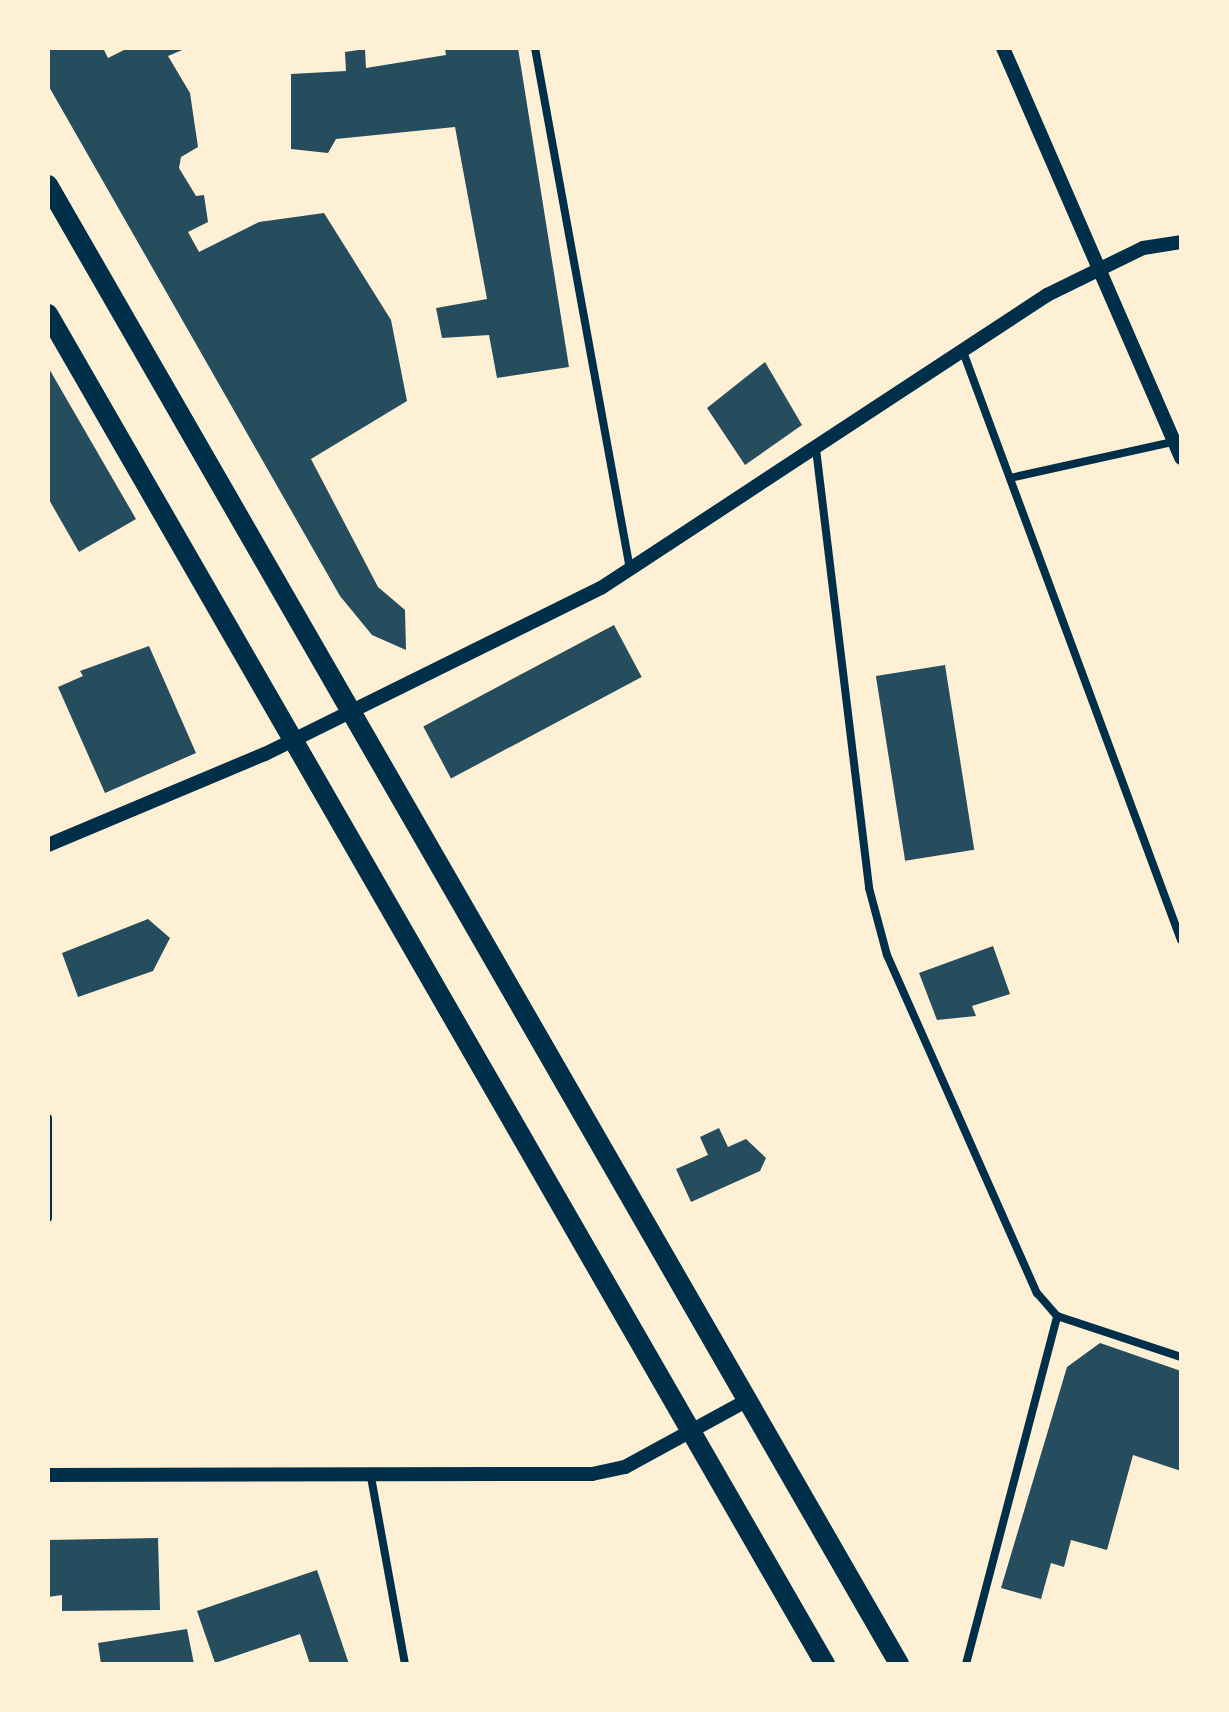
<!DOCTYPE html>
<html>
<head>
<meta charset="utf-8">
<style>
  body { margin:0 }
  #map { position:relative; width:1229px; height:1712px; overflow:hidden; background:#fdf0d5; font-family:"Public Sans",sans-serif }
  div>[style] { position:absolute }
  .building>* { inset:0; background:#264d5e; transform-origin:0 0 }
  .minor>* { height:8px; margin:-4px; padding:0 4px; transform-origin:4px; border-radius:4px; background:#003049 }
  .tertiary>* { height:14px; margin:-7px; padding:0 7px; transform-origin:7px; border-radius:7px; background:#003049 }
  .primary>* { height:20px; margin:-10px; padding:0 10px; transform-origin:10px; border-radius:10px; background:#003049 }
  span { translate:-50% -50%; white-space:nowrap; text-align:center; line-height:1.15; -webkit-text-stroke:8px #fdf0d5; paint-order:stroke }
  .frame { position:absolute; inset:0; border:50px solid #fdf0d5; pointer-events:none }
</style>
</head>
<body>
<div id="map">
  <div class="building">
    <div style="clip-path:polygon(48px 48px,103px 48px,108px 58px,128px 48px,187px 48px,168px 56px,190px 93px,198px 147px,181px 157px,179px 168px,196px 196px,204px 195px,208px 222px,188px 232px,199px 252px,259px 222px,324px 213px,391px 320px,407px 401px,311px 459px,378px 587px,405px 610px,406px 650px,372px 635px,340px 596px,48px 85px)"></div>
    <div style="clip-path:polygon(445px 48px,518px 48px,569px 367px,497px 378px,489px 335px,442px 338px,436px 308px,487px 299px,455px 127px,336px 139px,328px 153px,291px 149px,291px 74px,346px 71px,345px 52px,365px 49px,366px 68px,446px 55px)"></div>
    <div style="clip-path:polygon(765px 362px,802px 425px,745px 465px,707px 408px)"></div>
    <div style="clip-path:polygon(48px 367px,136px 519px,79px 552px,48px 498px)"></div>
    <div style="left:614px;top:625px;width:59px;height:216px;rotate:62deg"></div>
    <div style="clip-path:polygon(149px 646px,196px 753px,105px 793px,58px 687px,83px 676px,80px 671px)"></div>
    <div style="left:945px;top:665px;width:187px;height:70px;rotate:81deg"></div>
    <div style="clip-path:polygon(148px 919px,170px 938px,153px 971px,78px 997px,62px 953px)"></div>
    <div style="clip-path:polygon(993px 946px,1010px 994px,972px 1006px,976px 1016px,937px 1020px,919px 973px)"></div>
    <div style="clip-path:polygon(719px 1128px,728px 1147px,746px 1139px,766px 1158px,760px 1171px,691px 1202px,676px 1169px,708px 1155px,700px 1137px)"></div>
    <div style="clip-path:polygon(1100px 1343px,1181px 1371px,1181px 1471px,1133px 1455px,1107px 1550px,1071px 1540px,1064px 1567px,1051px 1563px,1041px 1599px,1001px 1588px,1067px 1367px)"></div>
    <div style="clip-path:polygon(158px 1538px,160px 1610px,62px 1611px,62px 1595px,48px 1597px,48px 1540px)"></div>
    <div style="clip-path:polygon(317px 1570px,349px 1664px,310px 1664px,300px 1634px,215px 1663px,197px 1611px)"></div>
    <div style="clip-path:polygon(187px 1629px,194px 1664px,101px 1664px,98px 1643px)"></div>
  </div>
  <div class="minor">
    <div style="left:535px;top:48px;width:530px;rotate:79.67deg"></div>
    <div style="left:962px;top:349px;width:630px;rotate:69.67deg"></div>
    <div style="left:816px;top:449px;width:442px;rotate:83.1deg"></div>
    <div style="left:869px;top:888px;width:69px;rotate:75deg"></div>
    <div style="left:887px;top:955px;width:370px;rotate:66.1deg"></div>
    <div style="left:1037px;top:1293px;width:30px;rotate:49deg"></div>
    <div style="left:1057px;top:1316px;width:131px;rotate:18.3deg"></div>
    <div style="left:1010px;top:478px;width:175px;rotate:-12.5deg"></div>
    <div style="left:48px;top:1118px;width:100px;rotate:90deg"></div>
    <div style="left:371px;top:1477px;width:190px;rotate:79.7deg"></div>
    <div style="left:966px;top:1664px;width:360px;rotate:-75.3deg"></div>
  </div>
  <div class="tertiary">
    <div style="left:1003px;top:48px;width:447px;rotate:66.5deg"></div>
    <div style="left:48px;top:845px;width:235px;rotate:-22.8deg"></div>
    <div style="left:265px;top:754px;width:375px;rotate:-26.3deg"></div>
    <div style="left:601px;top:588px;width:534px;rotate:-33.3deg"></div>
    <div style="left:1047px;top:295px;width:107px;rotate:-26.1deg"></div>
    <div style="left:1143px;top:248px;width:38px;rotate:-9deg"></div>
    <div style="left:48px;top:1475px;width:544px;rotate:-0.11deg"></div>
    <div style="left:592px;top:1474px;width:34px;rotate:-12deg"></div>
    <div style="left:625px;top:1467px;width:138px;rotate:-28.6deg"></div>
  </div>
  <div class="primary">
    <div style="left:48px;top:185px;width:1706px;rotate:60.08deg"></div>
    <div style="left:48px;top:314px;width:1558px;rotate:60.08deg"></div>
  </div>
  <div class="frame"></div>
</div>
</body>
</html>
